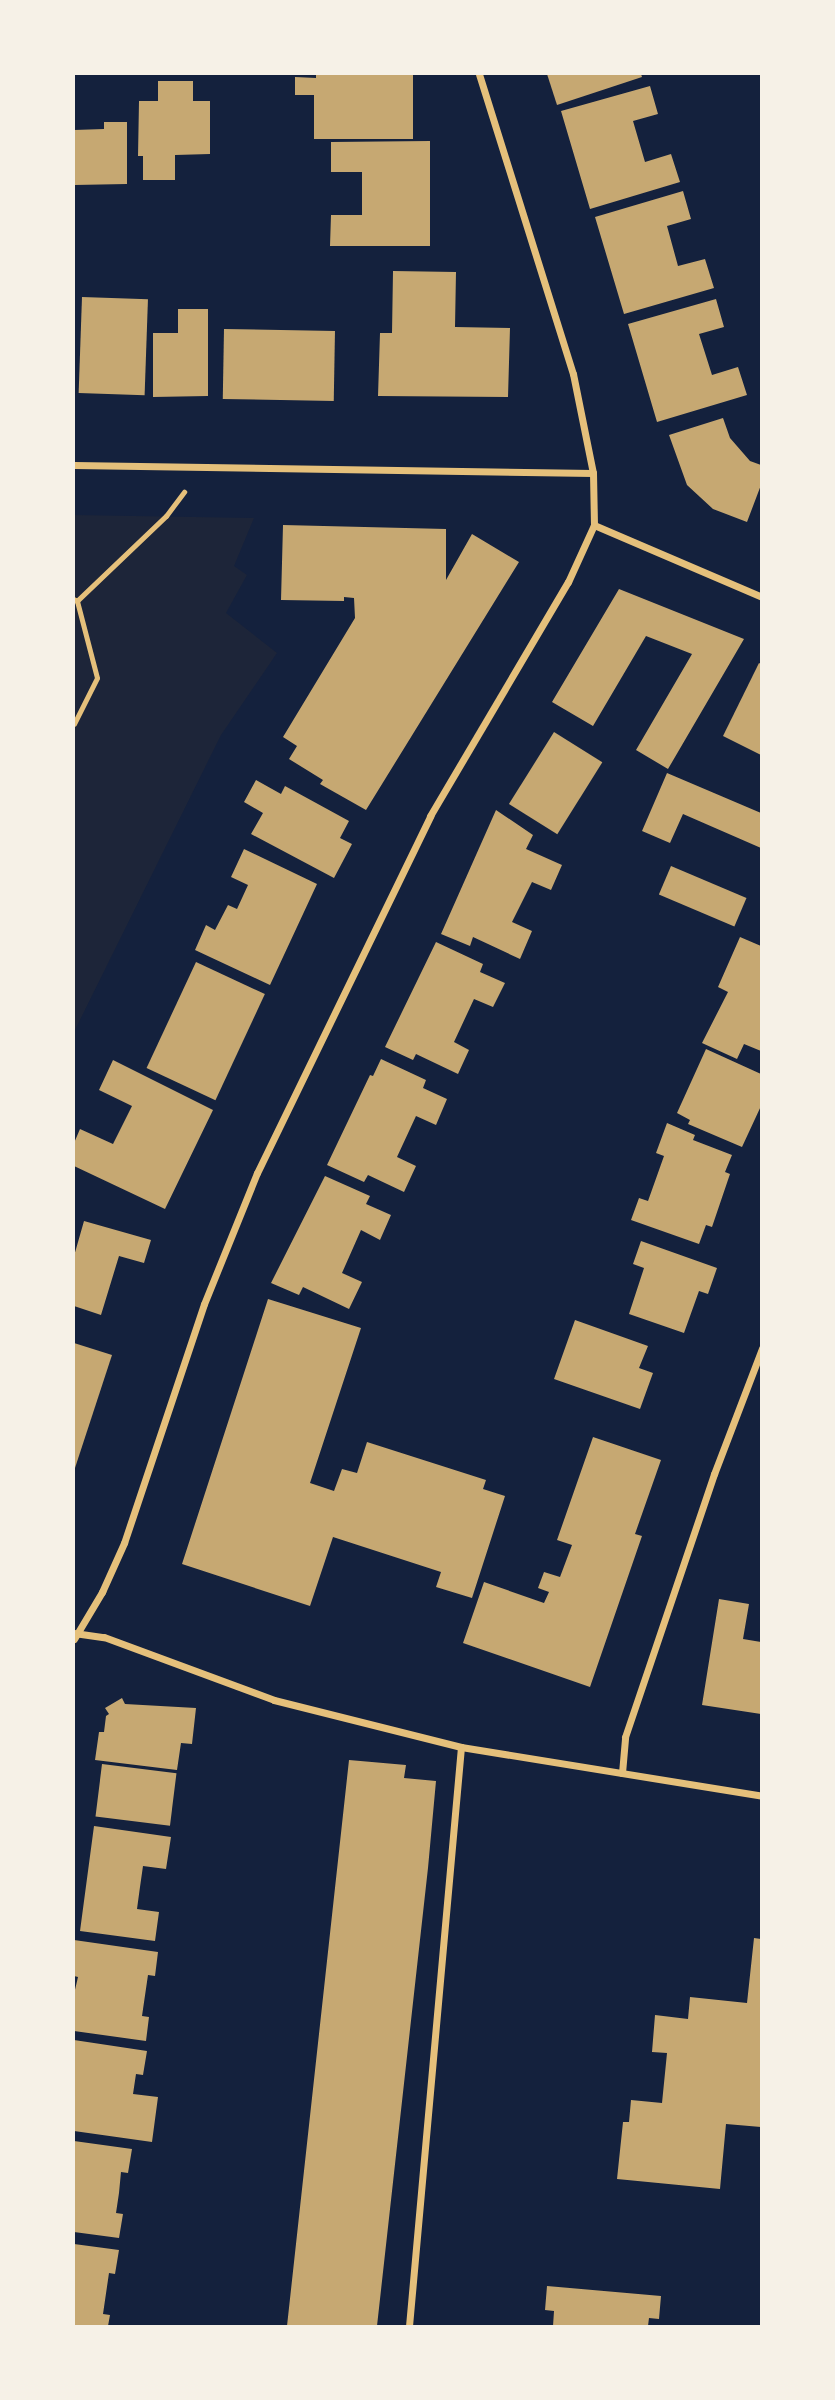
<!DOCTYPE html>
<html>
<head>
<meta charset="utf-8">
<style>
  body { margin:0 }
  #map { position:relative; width:835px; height:2400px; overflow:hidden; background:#14213d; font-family:"Alegreya Sans",sans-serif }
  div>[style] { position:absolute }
  .green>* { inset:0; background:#1d2539 }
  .building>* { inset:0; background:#c6a872; transform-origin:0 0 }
  .path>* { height:4.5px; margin:-2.25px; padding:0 2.25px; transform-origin:2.25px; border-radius:2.25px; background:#e5c07b }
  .minor>* { height:7px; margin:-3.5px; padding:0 3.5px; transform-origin:3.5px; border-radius:3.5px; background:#e5c07b }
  span { translate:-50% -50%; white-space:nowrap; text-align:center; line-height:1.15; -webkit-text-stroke:7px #f6f1e7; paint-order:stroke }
  .frame { position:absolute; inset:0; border:75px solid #f6f1e7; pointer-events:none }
</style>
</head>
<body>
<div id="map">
  <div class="green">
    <div style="clip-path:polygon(74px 515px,254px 518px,234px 566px,247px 575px,226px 613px,277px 653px,221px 735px,74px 1032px)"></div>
  </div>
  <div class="building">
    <div style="clip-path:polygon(316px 74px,413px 74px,413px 139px,314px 139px,314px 95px,295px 95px,295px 77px,316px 78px)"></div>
    <div style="clip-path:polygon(547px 74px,641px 74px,642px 77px,557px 105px)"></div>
    <div style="clip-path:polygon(158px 81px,193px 81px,193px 101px,210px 101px,210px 154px,175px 155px,175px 180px,143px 180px,143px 156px,138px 156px,139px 101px,158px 101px)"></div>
    <div style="clip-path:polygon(650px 86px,658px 114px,633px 121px,645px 162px,671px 154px,680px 182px,590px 209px,561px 111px)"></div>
    <div style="clip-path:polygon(104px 122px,127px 122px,127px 184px,74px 185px,74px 130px,104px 129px)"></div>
    <div style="clip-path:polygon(430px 141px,430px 246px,330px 246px,331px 215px,362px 215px,362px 172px,331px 172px,331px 142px)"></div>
    <div style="clip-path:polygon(683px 191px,691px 219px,667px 226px,678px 266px,705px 259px,714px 288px,624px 314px,595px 217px)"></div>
    <div style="clip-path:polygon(393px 271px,456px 272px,455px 327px,510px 328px,508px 397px,378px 396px,380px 333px,392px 333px)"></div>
    <div style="left:82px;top:297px;width:66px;height:96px;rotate:2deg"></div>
    <div style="clip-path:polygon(716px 299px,724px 327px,699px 334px,712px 375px,738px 367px,747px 395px,657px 422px,628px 324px)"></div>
    <div style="clip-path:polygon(178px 309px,208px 309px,208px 396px,153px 397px,153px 333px,178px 333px)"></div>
    <div style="left:224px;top:329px;width:111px;height:70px;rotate:1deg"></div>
    <div style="clip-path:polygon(723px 418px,730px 438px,750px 461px,761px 465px,761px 485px,747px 522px,713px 509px,687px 485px,669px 435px)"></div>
    <div style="clip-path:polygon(283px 525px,446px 529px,446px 580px,472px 534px,519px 562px,366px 810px,320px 784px,323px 780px,289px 759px,297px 746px,283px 737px,355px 618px,354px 598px,344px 597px,344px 601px,281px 600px)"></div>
    <div style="clip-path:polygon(619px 589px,744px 639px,668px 769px,636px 750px,692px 654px,646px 636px,593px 726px,552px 702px)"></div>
    <div style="clip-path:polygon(759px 663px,761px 664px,761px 755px,723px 736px)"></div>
    <div style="left:554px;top:732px;width:57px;height:85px;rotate:32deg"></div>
    <div style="clip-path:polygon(667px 773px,761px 813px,761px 848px,683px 814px,670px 843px,642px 831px)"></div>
    <div style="clip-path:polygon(256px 780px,281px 794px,285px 786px,349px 821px,340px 838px,352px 844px,334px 878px,251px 834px,263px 813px,244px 802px)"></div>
    <div style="clip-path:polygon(496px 810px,533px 835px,526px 849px,562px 865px,551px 890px,532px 882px,512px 922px,532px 931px,520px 959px,473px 937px,470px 946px,441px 934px)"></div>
    <div style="clip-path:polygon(244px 849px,317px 884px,270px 985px,195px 950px,206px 925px,215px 930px,228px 905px,237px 909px,248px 885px,231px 877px)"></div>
    <div style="left:671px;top:866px;width:82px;height:31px;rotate:23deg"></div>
    <div style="clip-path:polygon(740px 937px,761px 946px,761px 1051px,744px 1044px,737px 1059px,702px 1043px,728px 992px,718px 987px)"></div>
    <div style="clip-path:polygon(436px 942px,483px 964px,480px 972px,505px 983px,493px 1007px,474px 999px,454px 1042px,469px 1050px,458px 1074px,416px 1054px,413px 1060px,385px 1047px)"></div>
    <div style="left:196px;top:962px;width:76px;height:117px;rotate:25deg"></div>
    <div style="clip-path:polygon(706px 1049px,761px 1074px,761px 1106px,742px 1147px,688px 1124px,690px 1120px,677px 1113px)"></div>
    <div style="clip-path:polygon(381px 1059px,426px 1080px,423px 1088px,447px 1099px,436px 1125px,416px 1116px,397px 1157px,416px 1166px,404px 1192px,368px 1175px,364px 1182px,327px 1165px,370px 1075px,373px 1076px)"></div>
    <div style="clip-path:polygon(113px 1060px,213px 1110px,165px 1209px,74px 1166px,74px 1143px,80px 1129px,113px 1144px,132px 1106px,99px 1090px)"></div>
    <div style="clip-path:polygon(667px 1123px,695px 1135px,693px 1140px,732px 1155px,725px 1172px,730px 1174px,712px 1227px,706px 1225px,699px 1244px,631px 1220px,639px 1198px,648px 1201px,664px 1156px,656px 1153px)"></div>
    <div style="clip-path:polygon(325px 1176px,370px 1196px,366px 1204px,391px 1215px,380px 1240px,361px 1230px,342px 1273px,362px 1282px,349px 1309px,303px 1287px,299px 1295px,271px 1283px)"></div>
    <div style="clip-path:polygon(84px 1221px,151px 1240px,144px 1263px,119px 1256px,101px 1315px,74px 1306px,74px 1256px)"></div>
    <div style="clip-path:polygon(641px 1241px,717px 1268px,708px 1294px,699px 1291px,684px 1333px,629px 1314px,644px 1268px,633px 1264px)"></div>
    <div style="clip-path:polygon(268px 1299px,361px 1328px,310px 1483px,334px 1491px,342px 1469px,357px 1473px,367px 1442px,486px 1480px,483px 1489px,505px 1496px,472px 1598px,436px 1587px,441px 1572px,333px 1537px,310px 1606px,182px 1564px)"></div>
    <div style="clip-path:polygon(575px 1320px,648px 1346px,639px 1368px,653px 1373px,640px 1409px,554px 1379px)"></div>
    <div style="clip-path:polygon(74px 1343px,112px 1355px,74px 1471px)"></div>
    <div style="clip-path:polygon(593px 1437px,661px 1460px,635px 1534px,642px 1536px,590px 1687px,463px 1643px,484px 1582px,544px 1603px,549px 1592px,538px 1588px,544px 1572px,560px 1577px,572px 1545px,557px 1540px)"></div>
    <div style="clip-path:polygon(719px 1599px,749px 1604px,743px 1639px,761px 1642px,761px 1714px,702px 1705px)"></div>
    <div style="clip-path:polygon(122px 1698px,125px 1704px,196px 1708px,192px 1744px,181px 1743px,177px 1770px,95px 1760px,99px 1732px,104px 1732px,106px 1716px,109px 1714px,105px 1708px)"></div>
    <div style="clip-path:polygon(349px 1760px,406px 1765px,404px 1778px,436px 1781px,428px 1868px,377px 2326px,287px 2326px)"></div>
    <div style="left:102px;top:1764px;width:75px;height:53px;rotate:7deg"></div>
    <div style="clip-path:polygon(94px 1826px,171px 1837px,166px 1869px,143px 1866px,140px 1887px,137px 1909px,159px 1912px,155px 1941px,80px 1931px)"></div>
    <div style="clip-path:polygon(754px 1938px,761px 1939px,761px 2127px,726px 2124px,720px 2189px,617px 2179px,623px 2122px,629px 2122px,631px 2100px,662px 2103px,667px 2053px,652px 2052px,655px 2015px,688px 2019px,690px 1997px,747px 2003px)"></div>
    <div style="clip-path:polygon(74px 1940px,158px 1952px,155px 1976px,148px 1975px,142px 2016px,149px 2017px,146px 2041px,74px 2031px,74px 1994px,78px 1977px,74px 1976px)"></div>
    <div style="clip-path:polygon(74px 2040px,147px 2051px,143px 2075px,136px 2074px,133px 2094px,158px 2097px,152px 2142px,74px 2131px)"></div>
    <div style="clip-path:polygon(74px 2141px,132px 2149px,128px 2173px,121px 2172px,119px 2193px,116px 2213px,123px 2214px,119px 2238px,74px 2232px)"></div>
    <div style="clip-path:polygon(74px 2244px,119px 2250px,115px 2274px,109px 2273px,103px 2314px,110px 2315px,108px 2326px,74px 2326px)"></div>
    <div style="clip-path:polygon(547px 2286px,661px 2296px,659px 2319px,649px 2318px,648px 2326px,553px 2326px,554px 2311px,545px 2310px)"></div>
  </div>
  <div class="path">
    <div style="left:74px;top:599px;width:4px;rotate:34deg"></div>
    <div style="left:77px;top:601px;width:123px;rotate:-43.7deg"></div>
    <div style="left:166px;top:516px;width:30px;rotate:-53deg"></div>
    <div style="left:74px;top:724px;width:51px;rotate:-63.4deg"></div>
    <div style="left:97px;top:678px;width:80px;rotate:-104.6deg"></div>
  </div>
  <div class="minor">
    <div style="left:74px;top:465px;width:519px;rotate:0.88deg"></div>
    <div style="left:594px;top:525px;width:183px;rotate:23.2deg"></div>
    <div style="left:74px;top:1633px;width:30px;rotate:8deg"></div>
    <div style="left:104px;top:1637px;width:181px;rotate:20.3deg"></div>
    <div style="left:274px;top:1700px;width:193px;rotate:14.1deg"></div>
    <div style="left:461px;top:1747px;width:305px;rotate:9.2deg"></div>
    <div style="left:74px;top:1639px;width:55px;rotate:-59.2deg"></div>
    <div style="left:102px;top:1592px;width:54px;rotate:-65.8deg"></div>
    <div style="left:124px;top:1543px;width:252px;rotate:-71.5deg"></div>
    <div style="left:204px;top:1304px;width:141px;rotate:-68deg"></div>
    <div style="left:257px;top:1173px;width:397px;rotate:-64.1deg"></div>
    <div style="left:430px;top:816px;width:272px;rotate:-59.5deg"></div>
    <div style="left:568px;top:582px;width:63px;rotate:-65.5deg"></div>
    <div style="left:594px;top:525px;width:52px;rotate:-91.1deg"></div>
    <div style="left:593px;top:473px;width:101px;rotate:-101.4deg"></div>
    <div style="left:573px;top:374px;width:314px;rotate:-107.4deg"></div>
    <div style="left:622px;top:1773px;width:36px;rotate:-85deg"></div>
    <div style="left:625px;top:1737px;width:278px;rotate:-71.3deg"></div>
    <div style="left:714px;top:1474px;width:135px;rotate:-69.1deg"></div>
    <div style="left:409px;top:2326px;width:581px;rotate:-84.87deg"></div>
  </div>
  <div class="frame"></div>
</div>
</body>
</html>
